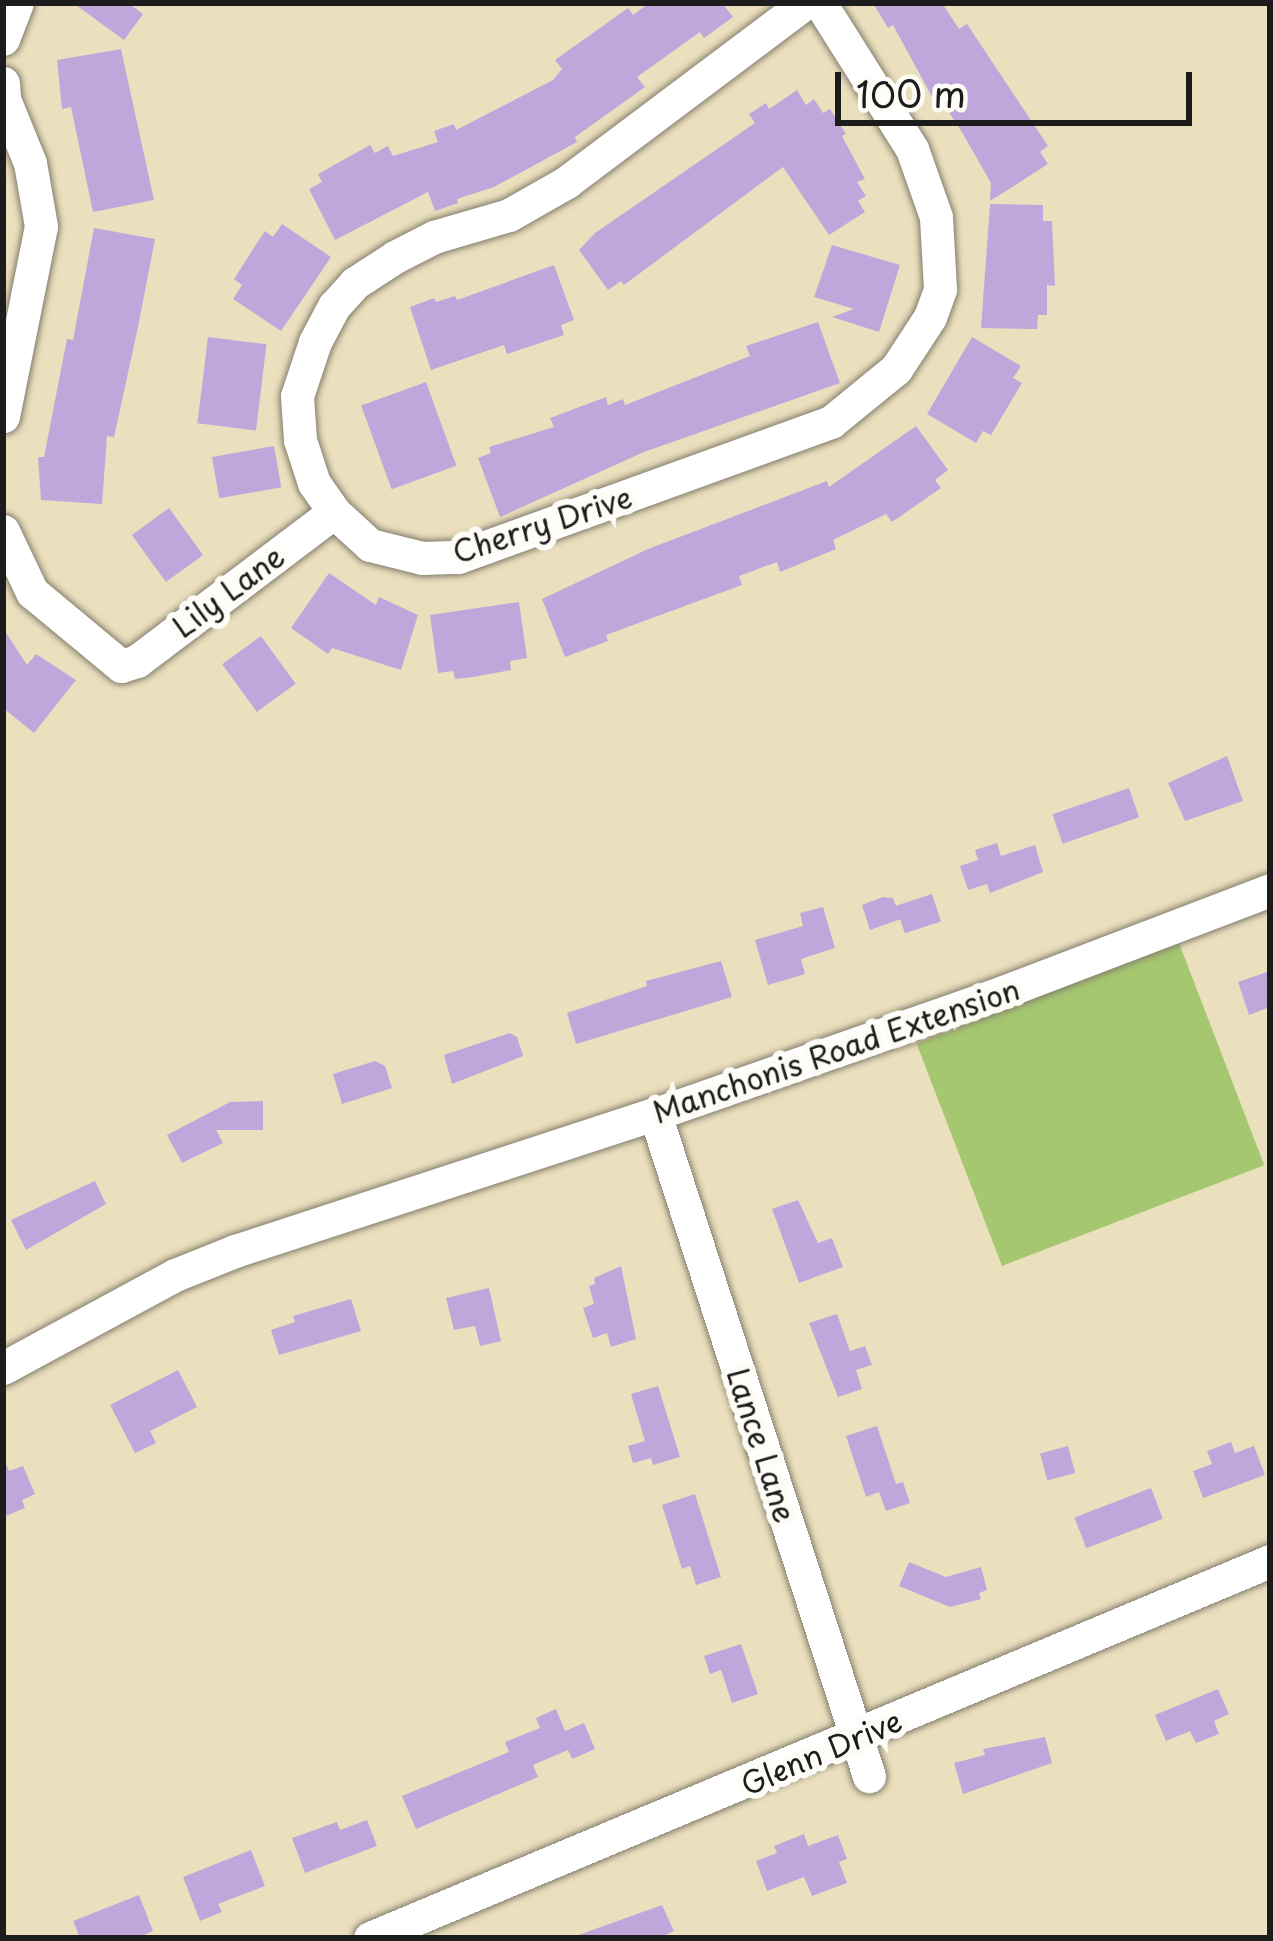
<!DOCTYPE html>
<html>
<head>
<meta charset="utf-8">
<style>
  body { margin:0 }
  #map { position:relative; width:1273px; height:1941px; overflow:hidden; background:#ebe0be; font-family:"Playpen Sans",sans-serif }
  div>[style] { position:absolute }
  .green>* { inset:0; background:#a5c770; transform-origin:0 0 }
  .building>* { inset:0; background:#c0a7db; transform-origin:0 0 }
  .roads { filter:drop-shadow(0 0 3px #847e6d) drop-shadow(0 0 3px #847e6d) }
  .minor>* { height:33px; margin:-16.5px; padding:0 16.5px; transform-origin:16.5px; border-radius:16.5px; background:#fff }
  span { translate:-50% -50%; white-space:nowrap; text-align:center; line-height:1.15; -webkit-text-stroke:12px #fdfcf7; paint-order:stroke }
  .street-label { font-size:30px; color:#1c1c1c }
  .frame { position:absolute; inset:0; border:6px solid #1c1c1c; pointer-events:none }
  .scale { position:absolute; left:835px; top:72px; width:357px; height:54px; box-sizing:border-box; border:6px solid #1c1c1c; border-top:0; padding-left:15px; font-size:36px; line-height:42px; white-space:nowrap; color:#1c1c1c; -webkit-text-stroke:9px #fdfcf7; paint-order:stroke }
</style>
</head>
<body>
<div id="map">
  <div class="green">
    <div style="left:1179px;top:943px;width:238px;height:281px;rotate:69deg"></div>
  </div>
  <div class="building">
    <div style="clip-path:polygon(73px 3px,128px 3px,143px 14px,124px 40px)"></div>
    <div style="clip-path:polygon(649px 3px,722px 3px,733px 17px,704px 38px,700px 32px,637px 77px,645px 87px,575px 137px,577px 142px,494px 187px,457px 199px,458px 203px,435px 211px,428px 192px,335px 240px,309px 189px,322px 182px,318px 174px,370px 145px,375px 153px,388px 146px,393px 156px,438px 142px,434px 131px,454px 124px,456px 130px,553px 80px,562px 69px,555px 60px,628px 8px,633px 15px)"></div>
    <div style="clip-path:polygon(873px 3px,942px 3px,959px 29px,967px 24px,1048px 146px,1040px 152px,1048px 164px,990px 201px,991px 183px,963px 134px,941px 100px,936px 104px,893px 25px,888px 28px)"></div>
    <div style="clip-path:polygon(121px 49px,154px 200px,93px 212px,71px 107px,62px 109px,57px 60px)"></div>
    <div style="clip-path:polygon(797px 90px,806px 105px,814px 99px,823px 113px,830px 109px,846px 134px,842px 136px,865px 179px,857px 182px,866px 196px,858px 201px,865px 212px,829px 235px,783px 167px,624px 285px,621px 281px,608px 290px,579px 250px,595px 233px,755px 123px,749px 114px,766px 103px,769px 109px)"></div>
    <div style="clip-path:polygon(990px 204px,1043px 205px,1043px 221px,1052px 221px,1055px 286px,1047px 285px,1047px 315px,1038px 315px,1037px 329px,981px 328px)"></div>
    <div style="clip-path:polygon(282px 224px,331px 257px,281px 331px,233px 299px,242px 285px,234px 279px,255px 246px,265px 231px,273px 237px)"></div>
    <div style="clip-path:polygon(94px 228px,155px 239px,138px 327px,114px 437px,107px 436px,102px 504px,41px 500px,38px 457px,44px 457px,67px 339px,73px 340px)"></div>
    <div style="clip-path:polygon(832px 245px,900px 265px,879px 332px,832px 317px,854px 309px,814px 297px)"></div>
    <div style="clip-path:polygon(554px 265px,574px 320px,561px 325px,564px 335px,507px 354px,504px 345px,431px 370px,410px 307px,434px 298px,436px 302px,455px 296px,457px 300px)"></div>
    <div style="clip-path:polygon(818px 322px,840px 383px,644px 452px,500px 517px,478px 458px,491px 453px,489px 447px,554px 427px,550px 418px,606px 397px,608px 405px,623px 399px,625px 405px,750px 356px,746px 346px)"></div>
    <div style="left:208px;top:337px;width:59px;height:87px;rotate:7deg"></div>
    <div style="clip-path:polygon(972px 337px,1021px 366px,1013px 378px,1022px 383px,991px 435px,983px 431px,976px 443px,927px 414px)"></div>
    <div style="left:426px;top:382px;width:89px;height:69px;rotate:70deg"></div>
    <div style="clip-path:polygon(916px 426px,948px 470px,935px 480px,941px 488px,892px 522px,886px 514px,833px 540px,836px 549px,780px 572px,777px 562px,739px 576px,742px 585px,606px 635px,608px 641px,565px 657px,542px 599px,648px 549px,827px 481px,829px 487px)"></div>
    <div style="left:274px;top:446px;width:42px;height:63px;rotate:80deg"></div>
    <div style="left:169px;top:508px;width:58px;height:46px;rotate:54deg"></div>
    <div style="clip-path:polygon(329px 573px,376px 605px,379px 597px,418px 615px,401px 670px,332px 648px,328px 654px,291px 628px)"></div>
    <div style="clip-path:polygon(519px 602px,527px 658px,510px 661px,511px 670px,473px 677px,455px 679px,453px 671px,438px 673px,430px 615px)"></div>
    <div style="clip-path:polygon(3px 628px,27px 665px,36px 654px,76px 680px,34px 733px,3px 708px)"></div>
    <div style="left:261px;top:636px;width:59px;height:48px;rotate:54deg"></div>
    <div style="clip-path:polygon(1227px 756px,1243px 801px,1185px 821px,1168px 783px)"></div>
    <div style="left:1129px;top:788px;width:31px;height:81px;rotate:71deg"></div>
    <div style="clip-path:polygon(997px 843px,1001px 856px,1035px 845px,1043px 872px,990px 893px,987px 884px,968px 890px,960px 866px,978px 860px,975px 850px)"></div>
    <div style="left:932px;top:894px;width:29px;height:38px;rotate:72deg"></div>
    <div style="clip-path:polygon(883px 897px,893px 898px,901px 919px,870px 930px,862px 905px)"></div>
    <div style="clip-path:polygon(823px 907px,835px 948px,801px 959px,805px 974px,768px 985px,755px 940px,803px 926px,800px 913px)"></div>
    <div style="clip-path:polygon(721px 961px,732px 997px,576px 1044px,567px 1013px,647px 986px,646px 981px)"></div>
    <div style="clip-path:polygon(1270px 971px,1270px 1007px,1249px 1015px,1238px 982px)"></div>
    <div style="clip-path:polygon(510px 1033px,517px 1037px,523px 1056px,452px 1084px,444px 1055px)"></div>
    <div style="clip-path:polygon(375px 1061px,385px 1066px,392px 1088px,342px 1104px,333px 1074px)"></div>
    <div style="clip-path:polygon(263px 1101px,263px 1130px,216px 1130px,223px 1143px,182px 1163px,167px 1135px,230px 1102px)"></div>
    <div style="clip-path:polygon(95px 1181px,106px 1204px,26px 1250px,11px 1220px)"></div>
    <div style="clip-path:polygon(798px 1200px,818px 1243px,832px 1238px,843px 1267px,799px 1283px,772px 1209px)"></div>
    <div style="clip-path:polygon(621px 1266px,636px 1339px,611px 1347px,607px 1333px,593px 1338px,583px 1308px,594px 1304px,589px 1286px,595px 1284px,594px 1278px)"></div>
    <div style="clip-path:polygon(489px 1288px,501px 1341px,480px 1346px,475px 1326px,454px 1330px,446px 1298px)"></div>
    <div style="clip-path:polygon(351px 1299px,361px 1331px,279px 1355px,271px 1330px,295px 1322px,293px 1316px)"></div>
    <div style="clip-path:polygon(837px 1314px,850px 1351px,865px 1346px,872px 1365px,856px 1370px,862px 1389px,838px 1397px,809px 1323px)"></div>
    <div style="clip-path:polygon(178px 1370px,197px 1407px,150px 1431px,156px 1443px,135px 1453px,110px 1405px)"></div>
    <div style="clip-path:polygon(658px 1386px,680px 1457px,653px 1465px,651px 1458px,633px 1463px,628px 1446px,645px 1441px,631px 1394px)"></div>
    <div style="clip-path:polygon(877px 1426px,896px 1484px,903px 1482px,910px 1503px,886px 1511px,879px 1492px,866px 1497px,846px 1436px)"></div>
    <div style="clip-path:polygon(1231px 1442px,1235px 1453px,1254px 1446px,1265px 1475px,1203px 1498px,1193px 1471px,1212px 1464px,1207px 1451px)"></div>
    <div style="left:1068px;top:1446px;width:28px;height:29px;rotate:75deg"></div>
    <div style="clip-path:polygon(3px 1457px,9px 1471px,23px 1466px,35px 1494px,22px 1500px,25px 1508px,3px 1517px)"></div>
    <div style="left:1151px;top:1488px;width:33px;height:82px;rotate:69deg"></div>
    <div style="clip-path:polygon(695px 1494px,721px 1577px,696px 1585px,690px 1566px,682px 1569px,662px 1505px)"></div>
    <div style="clip-path:polygon(909px 1562px,946px 1577px,981px 1567px,987px 1590px,979px 1593px,981px 1599px,950px 1607px,899px 1586px)"></div>
    <div style="clip-path:polygon(741px 1644px,758px 1694px,732px 1703px,721px 1670px,710px 1674px,704px 1656px)"></div>
    <div style="clip-path:polygon(1218px 1689px,1229px 1714px,1214px 1721px,1219px 1734px,1196px 1743px,1190px 1731px,1166px 1741px,1155px 1715px)"></div>
    <div style="clip-path:polygon(556px 1709px,565px 1731px,584px 1723px,595px 1749px,572px 1759px,568px 1750px,533px 1765px,538px 1777px,416px 1829px,402px 1796px,509px 1752px,505px 1742px,540px 1728px,536px 1718px)"></div>
    <div style="clip-path:polygon(1045px 1737px,1052px 1763px,963px 1794px,954px 1763px,985px 1755px,983px 1749px)"></div>
    <div style="clip-path:polygon(367px 1820px,377px 1846px,305px 1873px,292px 1838px,337px 1822px,340px 1830px)"></div>
    <div style="clip-path:polygon(804px 1834px,808px 1846px,838px 1835px,847px 1859px,839px 1862px,847px 1883px,812px 1896px,804px 1877px,767px 1891px,756px 1861px,777px 1853px,774px 1846px)"></div>
    <div style="clip-path:polygon(251px 1850px,265px 1886px,218px 1904px,222px 1912px,200px 1921px,183px 1877px)"></div>
    <div style="clip-path:polygon(139px 1895px,153px 1931px,137px 1938px,80px 1938px,73px 1921px)"></div>
    <div style="clip-path:polygon(662px 1905px,674px 1931px,659px 1938px,570px 1938px)"></div>
  </div>
  <div class="roads">
    <div class="minor">
      <div style="left:805px;top:3px;width:298px;rotate:143.1deg"></div>
      <div style="left:567px;top:182px;width:67px;rotate:150.4deg"></div>
      <div style="left:509px;top:215px;width:78px;rotate:163.7deg"></div>
      <div style="left:434px;top:237px;width:44px;rotate:152.9deg"></div>
      <div style="left:395px;top:257px;width:48px;rotate:147deg"></div>
      <div style="left:355px;top:283px;width:31px;rotate:132deg"></div>
      <div style="left:334px;top:306px;width:41px;rotate:117.8deg"></div>
      <div style="left:315px;top:342px;width:57px;rotate:108.4deg"></div>
      <div style="left:297px;top:396px;width:44px;rotate:86.1deg"></div>
      <div style="left:300px;top:440px;width:45px;rotate:72deg"></div>
      <div style="left:314px;top:483px;width:35px;rotate:55deg"></div>
      <div style="left:334px;top:512px;width:49px;rotate:42.5deg"></div>
      <div style="left:370px;top:545px;width:54px;rotate:14deg"></div>
      <div style="left:422px;top:558px;width:36px;rotate:-2deg"></div>
      <div style="left:458px;top:557px;width:397px;rotate:-19.9deg"></div>
      <div style="left:831px;top:422px;width:84px;rotate:-39.2deg"></div>
      <div style="left:896px;top:369px;width:62px;rotate:-56.8deg"></div>
      <div style="left:930px;top:317px;width:30px;rotate:-70deg"></div>
      <div style="left:940px;top:289px;width:72px;rotate:-93.2deg"></div>
      <div style="left:936px;top:217px;width:72px;rotate:-109.4deg"></div>
      <div style="left:912px;top:149px;width:173px;rotate:-122.2deg"></div>
      <div style="left:3px;top:39px;width:39px;rotate:-69deg"></div>
      <div style="left:3px;top:83px;width:16px;rotate:86deg"></div>
      <div style="left:4px;top:99px;width:69px;rotate:67.9deg"></div>
      <div style="left:30px;top:163px;width:64px;rotate:80.1deg"></div>
      <div style="left:41px;top:226px;width:194px;rotate:101.3deg"></div>
      <div style="left:3px;top:531px;width:68px;rotate:64.6deg"></div>
      <div style="left:32px;top:592px;width:116px;rotate:39.7deg"></div>
      <div style="left:121px;top:666px;width:17px;rotate:-17deg"></div>
      <div style="left:137px;top:661px;width:247px;rotate:-37.1deg"></div>
      <div style="left:655px;top:1114px;width:696px;rotate:72.09deg"></div>
      <div style="left:3px;top:1368px;width:196px;rotate:-28.4deg"></div>
      <div style="left:175px;top:1275px;width:65px;rotate:-21.8deg"></div>
      <div style="left:235px;top:1251px;width:442px;rotate:-18.1deg"></div>
      <div style="left:655px;top:1114px;width:369px;rotate:-19.3deg"></div>
      <div style="left:1003px;top:992px;width:286px;rotate:-20.9deg"></div>
      <div style="left:370px;top:1938px;width:976px;rotate:-22.73deg"></div>
    </div>
  </div>
  <div class="street-label">
    <span style="left:542px;top:524px;rotate:-18deg">Cherry Drive</span>
    <span style="left:228px;top:591px;rotate:-37deg">Lily Lane</span>
    <span style="left:836px;top:1050px;rotate:-19deg">Manchonis Road Extension</span>
    <span style="left:762px;top:1445px;rotate:72deg">Lance Lane</span>
    <span style="left:821px;top:1752px;rotate:-23deg">Glenn Drive</span>
  </div>
  <div class="frame"></div>
  <div class="scale">100 m</div>
</div>
</body>
</html>
